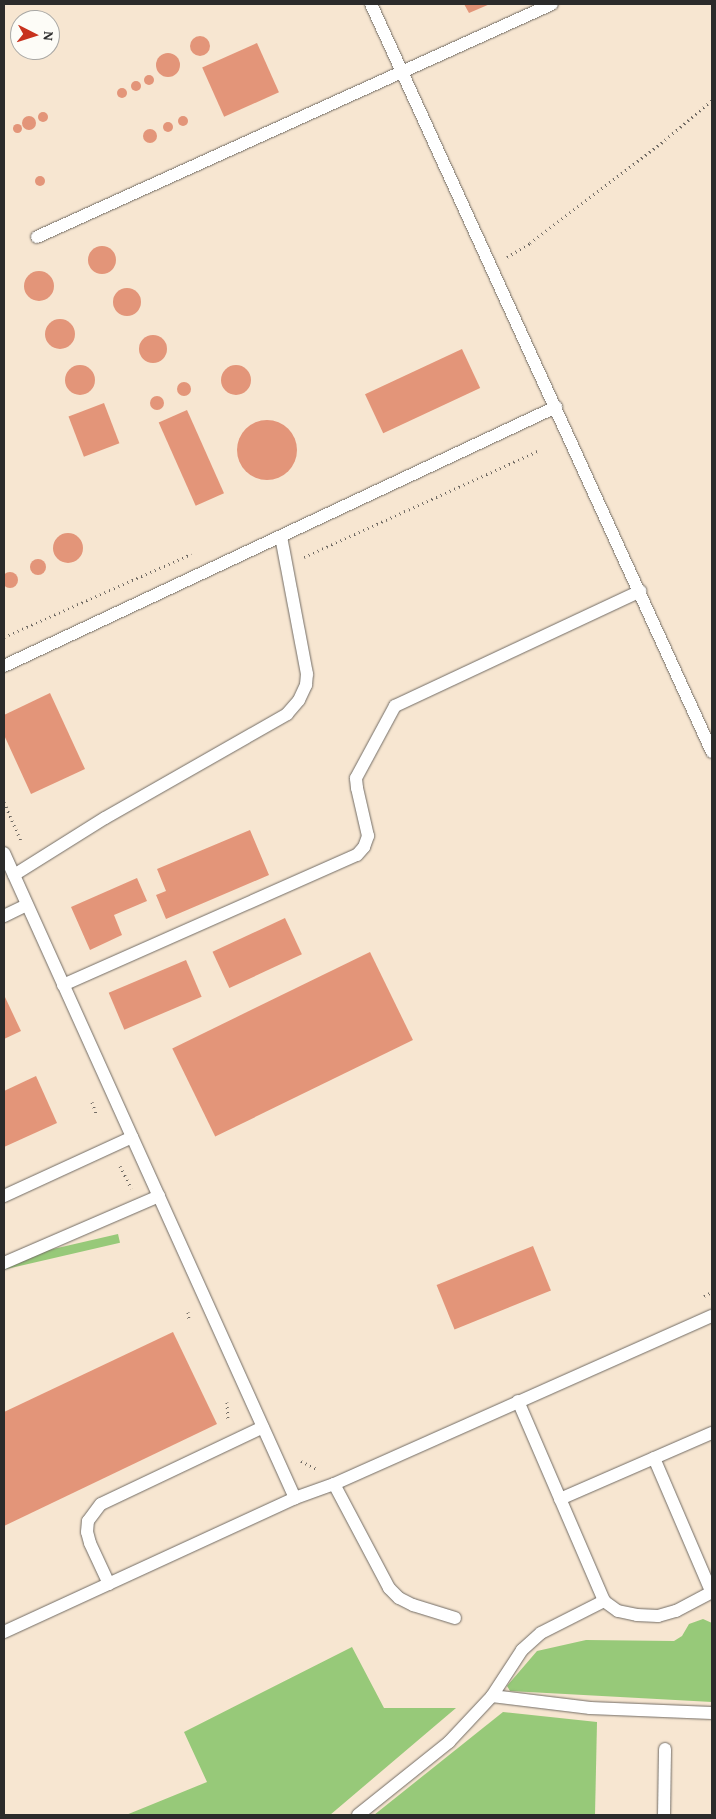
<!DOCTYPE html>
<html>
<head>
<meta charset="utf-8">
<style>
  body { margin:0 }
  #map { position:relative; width:716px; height:1819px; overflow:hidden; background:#f7e6d1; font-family:"Gentium Book Plus",serif }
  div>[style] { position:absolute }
  .green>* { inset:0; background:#97c979; transform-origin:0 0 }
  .building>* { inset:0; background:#e39579; transform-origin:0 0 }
  .round { border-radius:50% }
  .path>* { height:3px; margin-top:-1.5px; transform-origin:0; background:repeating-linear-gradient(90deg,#726c65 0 1px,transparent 0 5px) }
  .roads { filter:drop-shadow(0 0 1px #726c65) drop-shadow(0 0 1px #726c65) }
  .lane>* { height:12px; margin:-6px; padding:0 6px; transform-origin:6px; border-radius:6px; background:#fff }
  span { translate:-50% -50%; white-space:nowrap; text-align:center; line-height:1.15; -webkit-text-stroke:4.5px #fdfcf7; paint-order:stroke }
  .frame { position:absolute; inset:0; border:5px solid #2b2b2b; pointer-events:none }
  .north { position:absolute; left:10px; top:10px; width:50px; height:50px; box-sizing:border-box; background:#fdfcf7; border:1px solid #a9a8a5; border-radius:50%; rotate:95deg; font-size:14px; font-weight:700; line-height:20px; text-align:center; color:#2b2b2b }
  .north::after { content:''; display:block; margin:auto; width:18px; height:22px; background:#c8321e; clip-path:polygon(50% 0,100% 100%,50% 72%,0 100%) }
</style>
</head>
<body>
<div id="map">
  <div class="green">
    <div style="left:118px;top:1234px;width:9px;height:124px;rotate:77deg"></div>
    <div style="clip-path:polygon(703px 1619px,712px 1623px,712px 1702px,510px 1691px,507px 1686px,537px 1651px,586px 1640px,674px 1641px,682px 1636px,689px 1624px)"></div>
    <div style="clip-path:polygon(352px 1647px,384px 1708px,456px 1708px,330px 1815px,126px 1815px,207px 1782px,184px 1732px)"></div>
    <div style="clip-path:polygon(503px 1712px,597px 1722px,595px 1815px,374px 1815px)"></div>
  </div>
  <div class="building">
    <div style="clip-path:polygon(464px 4px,490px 4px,469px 13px)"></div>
    <div class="round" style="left:190px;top:36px;width:20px;height:20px"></div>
    <div style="left:257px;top:43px;width:54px;height:60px;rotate:66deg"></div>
    <div class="round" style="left:156px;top:53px;width:24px;height:24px"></div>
    <div class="round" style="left:144px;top:75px;width:10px;height:10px"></div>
    <div class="round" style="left:131px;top:81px;width:10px;height:10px"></div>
    <div class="round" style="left:117px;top:88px;width:10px;height:10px"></div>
    <div class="round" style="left:38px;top:112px;width:10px;height:10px"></div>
    <div class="round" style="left:178px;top:116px;width:10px;height:10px"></div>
    <div class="round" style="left:22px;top:116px;width:14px;height:14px"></div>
    <div class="round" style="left:163px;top:122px;width:10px;height:10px"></div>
    <div class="round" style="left:12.5px;top:123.5px;width:9px;height:9px"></div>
    <div class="round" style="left:143px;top:129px;width:14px;height:14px"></div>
    <div class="round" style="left:35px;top:176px;width:10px;height:10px"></div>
    <div class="round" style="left:88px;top:246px;width:28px;height:28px"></div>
    <div class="round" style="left:24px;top:271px;width:30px;height:30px"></div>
    <div class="round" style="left:113px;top:288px;width:28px;height:28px"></div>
    <div class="round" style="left:45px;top:319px;width:30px;height:30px"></div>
    <div class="round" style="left:139px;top:335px;width:28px;height:28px"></div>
    <div style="left:462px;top:349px;width:43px;height:107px;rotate:65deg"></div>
    <div class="round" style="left:221px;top:365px;width:30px;height:30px"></div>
    <div class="round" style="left:65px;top:365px;width:30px;height:30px"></div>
    <div class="round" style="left:177px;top:382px;width:14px;height:14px"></div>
    <div class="round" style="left:150px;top:396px;width:14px;height:14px"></div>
    <div style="left:104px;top:403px;width:43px;height:38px;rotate:69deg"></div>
    <div style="left:187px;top:410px;width:91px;height:31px;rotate:66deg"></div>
    <div class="round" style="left:237px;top:420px;width:60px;height:60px"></div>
    <div class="round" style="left:53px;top:533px;width:30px;height:30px"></div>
    <div class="round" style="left:30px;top:559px;width:16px;height:16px"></div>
    <div class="round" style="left:2px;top:572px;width:16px;height:16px"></div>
    <div style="clip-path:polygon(50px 693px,85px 769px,31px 794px,4px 735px,4px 715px)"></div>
    <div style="clip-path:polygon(250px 830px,269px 875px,166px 919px,156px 895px,166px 891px,157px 869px)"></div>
    <div style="clip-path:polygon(137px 878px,147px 901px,114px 915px,122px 935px,90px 950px,71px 907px)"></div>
    <div style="left:285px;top:918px;width:40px;height:80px;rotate:65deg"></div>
    <div style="left:370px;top:952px;width:98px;height:220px;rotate:64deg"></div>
    <div style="left:186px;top:960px;width:40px;height:84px;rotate:67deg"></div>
    <div style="clip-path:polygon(4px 995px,21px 1031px,4px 1039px)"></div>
    <div style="clip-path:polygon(36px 1076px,57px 1123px,4px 1147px,4px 1091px)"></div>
    <div style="left:533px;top:1246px;width:48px;height:104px;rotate:68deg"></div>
    <div style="clip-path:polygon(173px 1332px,217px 1424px,4px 1526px,4px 1412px)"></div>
  </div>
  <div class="path">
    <div style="left:507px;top:257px;width:27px;rotate:-31deg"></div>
    <div style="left:530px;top:243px;width:170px;rotate:-37.3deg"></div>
    <div style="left:665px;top:140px;width:62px;rotate:-40.4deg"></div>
    <div style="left:304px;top:557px;width:257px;rotate:-24.4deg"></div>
    <div style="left:4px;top:637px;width:205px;rotate:-23.9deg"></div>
    <div style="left:4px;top:802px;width:43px;rotate:66.4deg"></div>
    <div style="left:92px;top:1102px;width:12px;rotate:70deg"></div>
    <div style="left:120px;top:1166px;width:25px;rotate:63deg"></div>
    <div style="left:704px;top:1296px;width:9px;rotate:-27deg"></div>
    <div style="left:188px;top:1312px;width:7px;rotate:82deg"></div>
    <div style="left:227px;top:1402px;width:19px;rotate:87deg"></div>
    <div style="left:301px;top:1461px;width:18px;rotate:27deg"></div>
  </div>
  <div class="roads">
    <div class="lane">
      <div style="left:371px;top:4px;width:822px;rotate:65.49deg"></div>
      <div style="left:37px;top:237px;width:565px;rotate:-24.34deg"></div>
      <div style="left:4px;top:666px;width:610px;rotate:-25.14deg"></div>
      <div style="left:4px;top:853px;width:708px;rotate:65.72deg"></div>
      <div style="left:14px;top:875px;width:107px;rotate:-32.1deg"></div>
      <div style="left:105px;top:818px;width:210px;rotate:-29.7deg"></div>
      <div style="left:287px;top:714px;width:18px;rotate:-49deg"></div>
      <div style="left:299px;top:700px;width:17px;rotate:-65deg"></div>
      <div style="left:306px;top:685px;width:11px;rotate:-85deg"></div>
      <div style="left:307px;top:674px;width:139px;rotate:-100.7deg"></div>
      <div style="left:4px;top:916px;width:25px;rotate:-26deg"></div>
      <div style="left:63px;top:985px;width:321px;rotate:-23.9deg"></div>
      <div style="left:357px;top:855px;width:11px;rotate:-49deg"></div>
      <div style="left:364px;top:847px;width:12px;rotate:-70deg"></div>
      <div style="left:368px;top:836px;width:49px;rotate:-102.9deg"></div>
      <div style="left:357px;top:788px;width:10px;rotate:-96deg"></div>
      <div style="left:356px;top:778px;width:82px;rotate:-61.6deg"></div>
      <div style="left:395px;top:706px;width:271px;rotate:-25.1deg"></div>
      <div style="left:4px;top:1196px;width:141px;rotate:-24.7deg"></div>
      <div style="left:4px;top:1263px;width:169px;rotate:-23.4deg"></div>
      <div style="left:518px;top:1401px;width:218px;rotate:66.7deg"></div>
      <div style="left:604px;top:1601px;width:17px;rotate:36deg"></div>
      <div style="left:618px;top:1611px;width:19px;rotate:12deg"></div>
      <div style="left:637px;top:1615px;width:21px;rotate:3deg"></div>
      <div style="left:658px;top:1616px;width:19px;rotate:-16deg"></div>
      <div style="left:676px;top:1611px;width:41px;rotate:-27.8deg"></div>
      <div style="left:654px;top:1458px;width:147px;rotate:66.8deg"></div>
      <div style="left:334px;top:1484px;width:118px;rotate:62.1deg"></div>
      <div style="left:389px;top:1588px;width:14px;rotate:45deg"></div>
      <div style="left:399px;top:1598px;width:16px;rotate:27deg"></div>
      <div style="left:413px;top:1605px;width:44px;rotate:17.2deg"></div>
      <div style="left:560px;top:1499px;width:166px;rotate:-23.5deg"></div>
      <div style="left:109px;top:1584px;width:45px;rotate:-114.9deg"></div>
      <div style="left:90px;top:1543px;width:11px;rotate:-105deg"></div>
      <div style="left:87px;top:1532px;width:11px;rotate:-85deg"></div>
      <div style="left:88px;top:1521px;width:21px;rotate:-53deg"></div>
      <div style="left:101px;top:1504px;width:179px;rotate:-25.4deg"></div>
      <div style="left:4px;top:1632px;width:320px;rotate:-24.7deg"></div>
      <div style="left:295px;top:1498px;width:41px;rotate:-19.7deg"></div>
      <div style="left:334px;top:1484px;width:414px;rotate:-24deg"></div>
      <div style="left:492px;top:1696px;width:99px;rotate:7deg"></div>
      <div style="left:590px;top:1708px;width:122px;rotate:2.3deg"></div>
      <div style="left:358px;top:1815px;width:117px;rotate:-38.7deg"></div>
      <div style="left:449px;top:1742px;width:63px;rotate:-46.9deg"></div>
      <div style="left:492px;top:1696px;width:55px;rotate:-56.9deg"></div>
      <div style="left:522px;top:1650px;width:25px;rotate:-42deg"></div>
      <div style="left:541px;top:1633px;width:71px;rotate:-26.9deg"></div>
      <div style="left:664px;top:1815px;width:66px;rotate:-89.1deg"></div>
    </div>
  </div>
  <div class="frame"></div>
  <div class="north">N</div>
</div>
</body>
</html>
